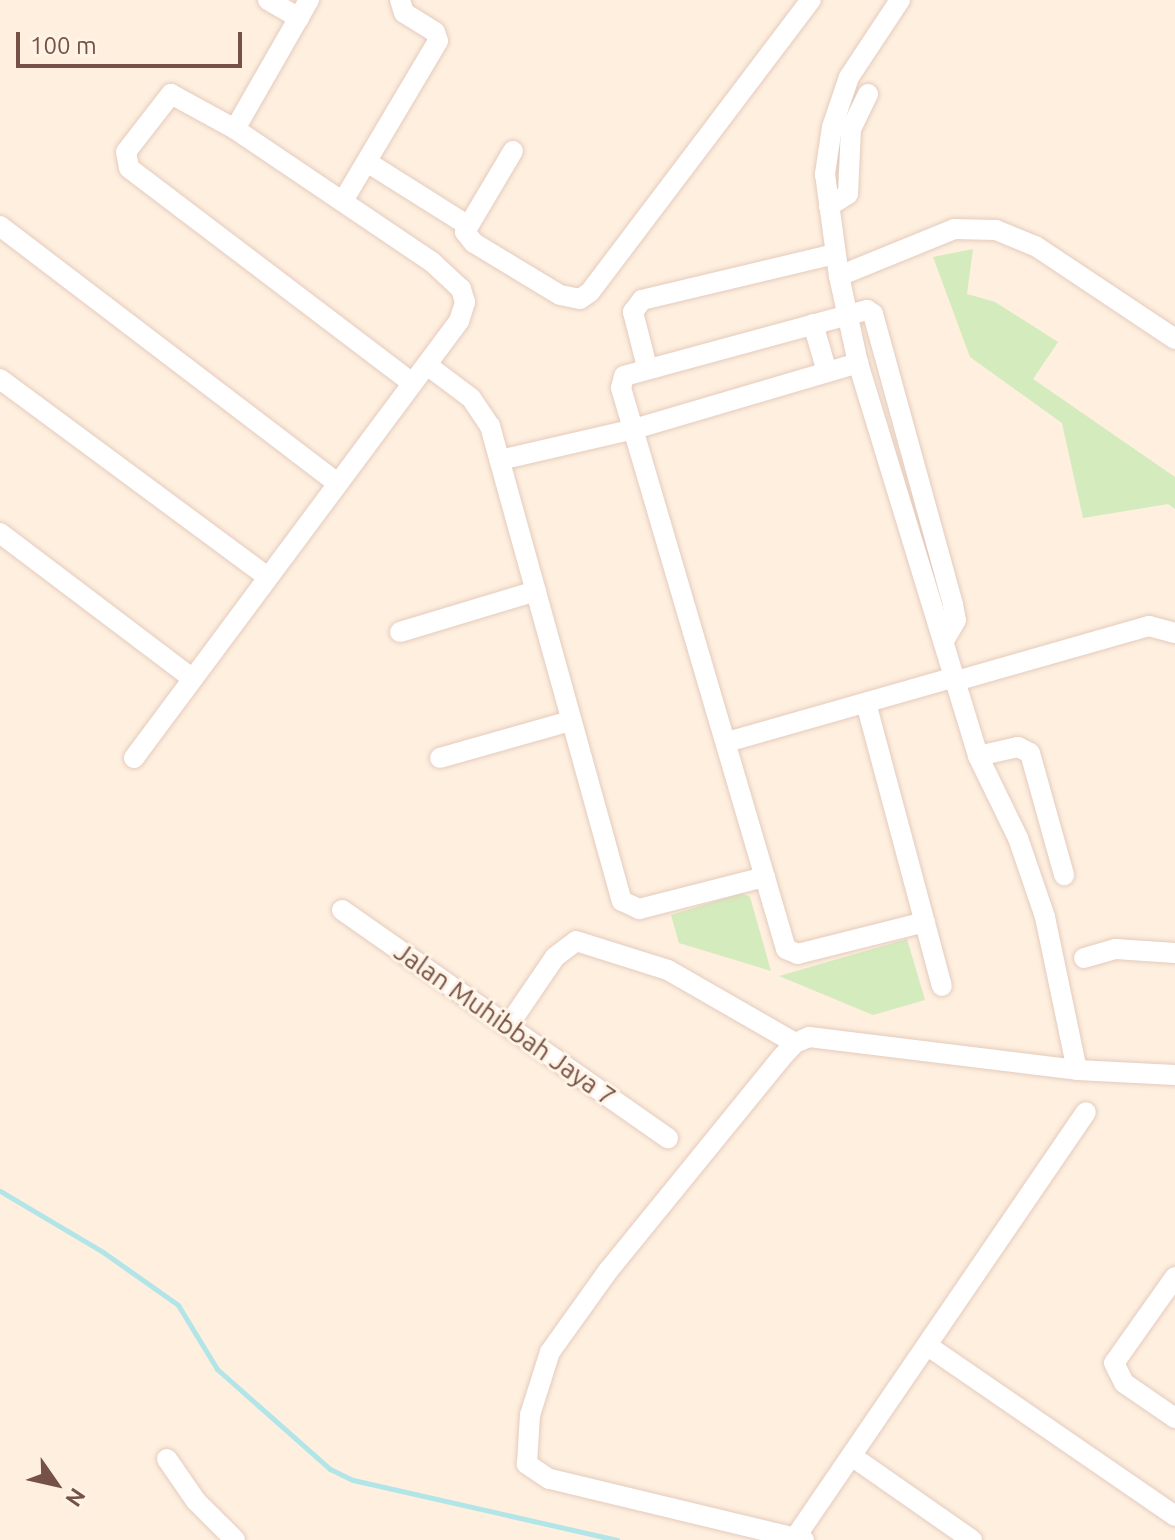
<!DOCTYPE html>
<html>
<head>
<meta charset="utf-8">
<style>
  body { margin:0 }
  #map { position:relative; width:1175px; height:1540px; overflow:hidden; background:#feefdf; font-family:Ubuntu,sans-serif }
  div>[style] { position:absolute }
  .green>* { inset:0; background:#d4ebbd }
  .stream>* { height:5px; margin:-2.5px; padding:0 2.5px; transform-origin:2.5px; border-radius:2.5px; background:#b2e5e8 }
  .roads { filter:drop-shadow(0 0 2px #e4cbbd) drop-shadow(0 0 2px #e4cbbd) }
  .minor>* { height:20px; margin:-10px; padding:0 10px; transform-origin:10px; border-radius:10px; background:#fff }
  span { translate:-50% -50%; white-space:nowrap; text-align:center; line-height:1.15; -webkit-text-stroke:6px #fff3e6; paint-order:stroke }
  .street-label { font-size:26px; color:#755245 }
  .north { position:absolute; left:16px; top:1444px; width:80px; height:80px; -webkit-text-stroke:6px #fff3e6; paint-order:stroke; rotate:124deg; font-size:22px; font-weight:700; line-height:32px; text-align:center; color:#755245 }
  .north::after { content:''; display:block; margin:auto; width:28px; height:36px; background:#755245; clip-path:polygon(50% 0,100% 100%,50% 72%,0 100%) }
  .scale { position:absolute; left:16px; top:32px; width:226px; height:36px; box-sizing:border-box; border:4px solid #755245; border-top:0; padding-left:10px; font-size:24px; line-height:28px; white-space:nowrap; color:#755245; -webkit-text-stroke:6px #fff3e6; paint-order:stroke }
</style>
</head>
<body>
<div id="map">
  <div class="green">
    <div style="clip-path:polygon(973px 249px,967px 294px,995px 302px,1058px 342px,1033px 379px,1175px 477px,1175px 509px,1168px 504px,1083px 518px,1062px 423px,970px 357px,933px 257px)"></div>
    <div style="clip-path:polygon(742px 893px,750px 897px,771px 971px,679px 943px,671px 915px)"></div>
    <div style="clip-path:polygon(907px 939px,925px 1000px,873px 1015px,779px 976px)"></div>
  </div>
  <div class="stream">
    <div style="left:0;top:1191px;width:120px;rotate:30.6deg"></div>
    <div style="left:103px;top:1252px;width:92px;rotate:35.2deg"></div>
    <div style="left:178px;top:1305px;width:75px;rotate:58.6deg"></div>
    <div style="left:217px;top:1369px;width:151px;rotate:41.5deg"></div>
    <div style="left:330px;top:1469px;width:25px;rotate:26deg"></div>
    <div style="left:353px;top:1480px;width:271px;rotate:12.8deg"></div>
  </div>
  <div class="roads">
    <div class="minor">
      <div style="left:268px;top:0;width:36px;rotate:30deg"></div>
      <div style="left:900px;top:0;width:92px;rotate:123.5deg"></div>
      <div style="left:849px;top:77px;width:53px;rotate:108.8deg"></div>
      <div style="left:832px;top:127px;width:48px;rotate:98.5deg"></div>
      <div style="left:825px;top:174px;width:103px;rotate:82.2deg"></div>
      <div style="left:839px;top:276px;width:89px;rotate:77.7deg"></div>
      <div style="left:858px;top:363px;width:411px;rotate:73deg"></div>
      <div style="left:978px;top:756px;width:91px;rotate:64deg"></div>
      <div style="left:1018px;top:838px;width:83px;rotate:71.1deg"></div>
      <div style="left:1045px;top:917px;width:156px;rotate:78.2deg"></div>
      <div style="left:235px;top:129px;width:149px;rotate:-60.2deg"></div>
      <div style="left:513px;top:151px;width:94px;rotate:120.7deg"></div>
      <div style="left:465px;top:232px;width:14px;rotate:51deg"></div>
      <div style="left:474px;top:243px;width:100px;rotate:31.2deg"></div>
      <div style="left:560px;top:295px;width:20px;rotate:11deg"></div>
      <div style="left:580px;top:299px;width:12px;rotate:-35deg"></div>
      <div style="left:590px;top:292px;width:366px;rotate:-52.9deg"></div>
      <div style="left:367px;top:162px;width:118px;rotate:32.2deg"></div>
      <div style="left:343px;top:201px;width:186px;rotate:-59.3deg"></div>
      <div style="left:438px;top:41px;width:9px;rotate:-108deg"></div>
      <div style="left:435px;top:32px;width:36px;rotate:-148deg"></div>
      <div style="left:404px;top:13px;width:14px;rotate:-107deg"></div>
      <div style="left:829px;top:206px;width:22px;rotate:-32deg"></div>
      <div style="left:848px;top:194px;width:65px;rotate:-87.4deg"></div>
      <div style="left:851px;top:129px;width:39px;rotate:-64deg"></div>
      <div style="left:0;top:226px;width:424px;rotate:37.3deg"></div>
      <div style="left:839px;top:276px;width:124px;rotate:-22.2deg"></div>
      <div style="left:954px;top:229px;width:42px;rotate:1.4deg"></div>
      <div style="left:996px;top:230px;width:44px;rotate:22.5deg"></div>
      <div style="left:1037px;top:247px;width:166px;rotate:33.7deg"></div>
      <div style="left:813px;top:324px;width:50px;rotate:73.7deg"></div>
      <div style="left:427px;top:365px;width:55px;rotate:36.9deg"></div>
      <div style="left:471px;top:398px;width:34px;rotate:56deg"></div>
      <div style="left:490px;top:426px;width:493px;rotate:74.5deg"></div>
      <div style="left:622px;top:901px;width:19px;rotate:25deg"></div>
      <div style="left:639px;top:909px;width:130px;rotate:-14.3deg"></div>
      <div style="left:647px;top:367px;width:57px;rotate:-104.3deg"></div>
      <div style="left:633px;top:312px;width:15px;rotate:-53deg"></div>
      <div style="left:642px;top:300px;width:198px;rotate:-13.4deg"></div>
      <div style="left:0;top:379px;width:333px;rotate:36.5deg"></div>
      <div style="left:500px;top:460px;width:138px;rotate:-13deg"></div>
      <div style="left:634px;top:429px;width:234px;rotate:-16.4deg"></div>
      <div style="left:0;top:533px;width:241px;rotate:37.1deg"></div>
      <div style="left:400px;top:632px;width:142px;rotate:-16.8deg"></div>
      <div style="left:956px;top:681px;width:201px;rotate:-15.9deg"></div>
      <div style="left:1149px;top:626px;width:27px;rotate:15deg"></div>
      <div style="left:866px;top:703px;width:293px;rotate:75deg"></div>
      <div style="left:727px;top:742px;width:237px;rotate:-15.9deg"></div>
      <div style="left:978px;top:756px;width:41px;rotate:-12.7deg"></div>
      <div style="left:1018px;top:747px;width:13px;rotate:27deg"></div>
      <div style="left:1030px;top:753px;width:127px;rotate:74.4deg"></div>
      <div style="left:134px;top:758px;width:545px;rotate:-53.36deg"></div>
      <div style="left:459px;top:321px;width:20px;rotate:-72deg"></div>
      <div style="left:465px;top:302px;width:14px;rotate:-107deg"></div>
      <div style="left:461px;top:289px;width:40px;rotate:-137deg"></div>
      <div style="left:432px;top:262px;width:238px;rotate:-146deg"></div>
      <div style="left:235px;top:129px;width:73px;rotate:-151.3deg"></div>
      <div style="left:171px;top:94px;width:73px;rotate:127.8deg"></div>
      <div style="left:126px;top:152px;width:16px;rotate:79deg"></div>
      <div style="left:129px;top:168px;width:355px;rotate:37.2deg"></div>
      <div style="left:440px;top:758px;width:136px;rotate:-15.8deg"></div>
      <div style="left:342px;top:910px;width:398px;rotate:35deg"></div>
      <div style="left:925px;top:922px;width:131px;rotate:165.9deg"></div>
      <div style="left:798px;top:954px;width:13px;rotate:-157deg"></div>
      <div style="left:786px;top:949px;width:585px;rotate:-106.39deg"></div>
      <div style="left:621px;top:388px;width:12px;rotate:-76deg"></div>
      <div style="left:624px;top:376px;width:252px;rotate:-15.2deg"></div>
      <div style="left:867px;top:310px;width:7px;rotate:34deg"></div>
      <div style="left:873px;top:314px;width:302px;rotate:74.6deg"></div>
      <div style="left:953px;top:605px;width:15px;rotate:79deg"></div>
      <div style="left:956px;top:620px;width:22px;rotate:120deg"></div>
      <div style="left:1084px;top:958px;width:33px;rotate:-16deg"></div>
      <div style="left:1116px;top:949px;width:59px;rotate:3.9deg"></div>
      <div style="left:508px;top:1026px;width:83px;rotate:-55.7deg"></div>
      <div style="left:555px;top:957px;width:26px;rotate:-37deg"></div>
      <div style="left:576px;top:941px;width:96px;rotate:17.5deg"></div>
      <div style="left:668px;top:970px;width:146px;rotate:29.9deg"></div>
      <div style="left:1175px;top:1277px;width:105px;rotate:125.3deg"></div>
      <div style="left:1114px;top:1363px;width:22px;rotate:63deg"></div>
      <div style="left:1124px;top:1383px;width:62px;rotate:34.5deg"></div>
      <div style="left:928px;top:1346px;width:300px;rotate:34.5deg"></div>
      <div style="left:853px;top:1457px;width:145px;rotate:34.9deg"></div>
      <div style="left:167px;top:1459px;width:51px;rotate:55.4deg"></div>
      <div style="left:196px;top:1501px;width:55px;rotate:45deg"></div>
      <div style="left:797px;top:1535px;width:512px;rotate:-55.66deg"></div>
      <div style="left:804px;top:1540px;width:262px;rotate:-166.5deg"></div>
      <div style="left:549px;top:1479px;width:27px;rotate:-146deg"></div>
      <div style="left:527px;top:1464px;width:49px;rotate:-86.5deg"></div>
      <div style="left:530px;top:1415px;width:66px;rotate:-72.4deg"></div>
      <div style="left:550px;top:1352px;width:100px;rotate:-54.4deg"></div>
      <div style="left:608px;top:1271px;width:274px;rotate:-50.9deg"></div>
      <div style="left:781px;top:1058px;width:21px;rotate:-47deg"></div>
      <div style="left:795px;top:1043px;width:15px;rotate:-23deg"></div>
      <div style="left:809px;top:1037px;width:270px;rotate:7deg"></div>
      <div style="left:1077px;top:1070px;width:98px;rotate:2.9deg"></div>
    </div>
  </div>
  <div class="street-label">
    <span style="left:505px;top:1024px;rotate:35deg">Jalan Muhibbah Jaya 7</span>
  </div>
  <div class="north">N</div>
  <div class="scale">100 m</div>
</div>
</body>
</html>
